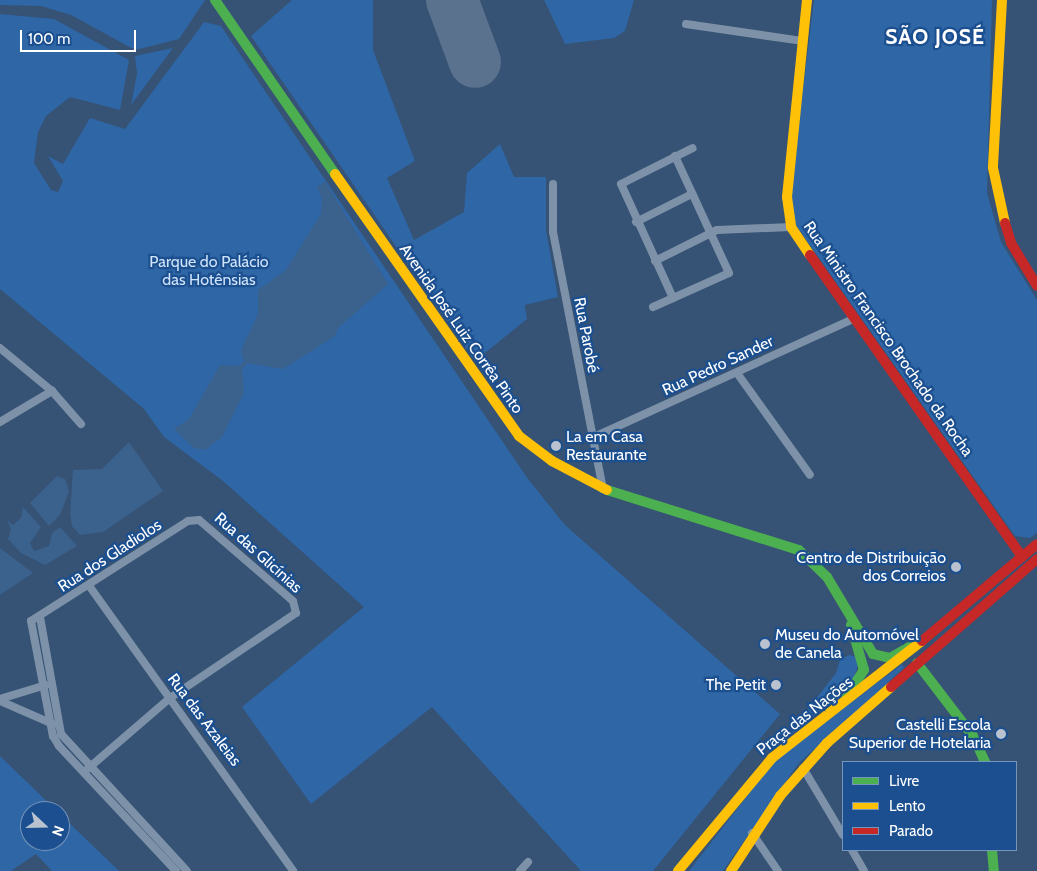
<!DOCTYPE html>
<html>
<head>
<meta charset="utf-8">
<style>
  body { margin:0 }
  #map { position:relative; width:1037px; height:871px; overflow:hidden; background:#365274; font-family:Cabin,sans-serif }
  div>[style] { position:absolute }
  .green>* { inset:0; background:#2f66a5 }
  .water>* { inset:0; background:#3b618d }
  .runway>* { height:52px; margin:-26px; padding:0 26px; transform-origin:26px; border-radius:26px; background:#5a728e }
  .street>* { height:8px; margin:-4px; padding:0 4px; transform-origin:4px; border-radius:4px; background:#7d92a8 }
  .fast>* { height:10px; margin:-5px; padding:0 5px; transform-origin:5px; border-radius:5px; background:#4caf50 }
  .slow>* { height:10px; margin:-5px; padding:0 5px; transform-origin:5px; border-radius:5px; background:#ffc107 }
  .jam>* { height:10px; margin:-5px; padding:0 5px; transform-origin:5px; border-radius:5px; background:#c62828 }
  .dots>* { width:14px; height:14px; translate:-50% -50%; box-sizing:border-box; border:2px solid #1b4f8f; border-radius:50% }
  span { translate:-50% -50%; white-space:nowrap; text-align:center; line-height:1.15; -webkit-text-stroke:4.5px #1b4f8f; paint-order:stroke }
  .park-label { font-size:16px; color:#cfe3fa }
  .street-label { font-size:16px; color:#fff }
  .poi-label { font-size:16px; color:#fff }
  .left { translate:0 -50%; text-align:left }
  .right { translate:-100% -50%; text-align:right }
  .district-label { font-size:21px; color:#fff; font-weight:700; letter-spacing:1px }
  .legend { position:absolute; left:842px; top:761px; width:175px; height:90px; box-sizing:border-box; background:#1b4f8f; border:1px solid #7695bc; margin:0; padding:6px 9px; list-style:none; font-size:15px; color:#fff }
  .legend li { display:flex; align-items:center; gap:10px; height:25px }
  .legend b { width:25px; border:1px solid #7695bc }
  .north { position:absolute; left:20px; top:801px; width:50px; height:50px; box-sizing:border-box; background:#1b4f8f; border:1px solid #7695bc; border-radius:50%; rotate:111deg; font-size:14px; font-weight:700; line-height:20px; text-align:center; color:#fff }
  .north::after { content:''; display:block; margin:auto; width:18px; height:22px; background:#b9c2ce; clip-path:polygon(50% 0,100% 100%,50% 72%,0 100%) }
  .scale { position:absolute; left:20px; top:30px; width:116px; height:22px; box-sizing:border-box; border:2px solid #fff; border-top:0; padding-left:6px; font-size:15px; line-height:18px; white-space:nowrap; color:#fff; -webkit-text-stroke:4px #1b4f8f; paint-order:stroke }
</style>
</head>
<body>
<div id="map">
  <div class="green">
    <div style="clip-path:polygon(0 0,205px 0,179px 39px,135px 50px,71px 15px,41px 6px,0 5px)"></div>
    <div style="clip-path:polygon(292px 0,373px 0,373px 50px,415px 161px,387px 178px,414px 240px,464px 212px,467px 173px,500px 144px,514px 177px,546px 177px,546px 230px,558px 297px,525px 305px,527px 319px,475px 361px,251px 36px)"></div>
    <div style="clip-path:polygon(544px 0,634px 0,625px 31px,614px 38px,565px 44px)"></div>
    <div style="clip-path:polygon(814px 0,992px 0,987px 193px,1001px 242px,1037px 300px,1037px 533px,1030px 538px,1015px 536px,795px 224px,789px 203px)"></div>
    <div style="clip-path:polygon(0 14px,54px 19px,129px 60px,120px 110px,70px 97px,46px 116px,38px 132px,34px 163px,51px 190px,58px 192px,63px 181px,48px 156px,63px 164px,90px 118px,125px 129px,204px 22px,221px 26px,528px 479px,565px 525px,780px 714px,653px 871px,581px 871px,432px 707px,311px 804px,242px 707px,364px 607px,223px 481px,164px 437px,144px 409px,0 289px)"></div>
    <div style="clip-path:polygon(173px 48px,131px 105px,137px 74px,135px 56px)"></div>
    <div style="clip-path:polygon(849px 655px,856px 657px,858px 665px,852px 684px,783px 741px,836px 673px,840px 660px)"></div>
    <div style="clip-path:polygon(902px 664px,904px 668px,799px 763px,723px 871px,689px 871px,775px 760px)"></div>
    <div style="clip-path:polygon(0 756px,57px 811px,30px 811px,30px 841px,60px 841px,60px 814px,119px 871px,52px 871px,36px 854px,11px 871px,0 871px)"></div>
  </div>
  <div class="water">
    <div style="clip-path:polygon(325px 182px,388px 284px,338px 328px,335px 336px,283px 369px,247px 363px,242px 369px,244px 393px,222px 437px,205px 450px,194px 448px,174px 429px,189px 419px,220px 365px,239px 366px,244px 361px,241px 350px,258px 314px,258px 290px,286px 270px,321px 214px,322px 198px,317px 187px)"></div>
    <div style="clip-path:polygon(129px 442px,163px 491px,103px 532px,80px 535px,72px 526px,70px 514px,73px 470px,102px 469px)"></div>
    <div style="clip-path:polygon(57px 476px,65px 479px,69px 491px,60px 515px,49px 526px,30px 503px)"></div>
    <div style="clip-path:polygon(23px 507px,41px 527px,30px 543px,34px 551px,49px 546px,52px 533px,60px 527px,77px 546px,45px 565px,21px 553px,8px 539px,11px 529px,7px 520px,13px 525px,21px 518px)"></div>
    <div style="clip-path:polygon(0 548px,33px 573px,0 595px)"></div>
  </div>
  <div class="runway">
    <div style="left:452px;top:0;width:66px;rotate:69.6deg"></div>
  </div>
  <div class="street">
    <div style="left:686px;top:24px;width:117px;rotate:8.3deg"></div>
    <div style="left:553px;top:184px;width:48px;rotate:90deg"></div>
    <div style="left:553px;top:232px;width:262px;rotate:79deg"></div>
    <div style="left:636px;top:222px;width:63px;rotate:-26.6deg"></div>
    <div style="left:655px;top:261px;width:69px;rotate:-26.6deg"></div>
    <div style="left:717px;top:230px;width:74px;rotate:-2.3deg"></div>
    <div style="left:673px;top:298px;width:125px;rotate:-114.5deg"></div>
    <div style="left:621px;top:184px;width:80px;rotate:-26.6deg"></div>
    <div style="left:653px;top:307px;width:83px;rotate:-24.1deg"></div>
    <div style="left:729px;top:273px;width:129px;rotate:-114.8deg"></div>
    <div style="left:0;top:348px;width:67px;rotate:39.6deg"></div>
    <div style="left:52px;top:391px;width:44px;rotate:48.7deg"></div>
    <div style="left:737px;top:373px;width:125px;rotate:54.4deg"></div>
    <div style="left:0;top:422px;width:61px;rotate:-30.8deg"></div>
    <div style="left:594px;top:437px;width:285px;rotate:-24.5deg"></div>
    <div style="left:90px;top:587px;width:349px;rotate:54.4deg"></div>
    <div style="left:40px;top:617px;width:119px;rotate:79.8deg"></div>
    <div style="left:61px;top:734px;width:186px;rotate:47.4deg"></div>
    <div style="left:0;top:699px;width:48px;rotate:-16.9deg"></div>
    <div style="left:0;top:701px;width:58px;rotate:23.5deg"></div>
    <div style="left:803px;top:768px;width:78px;rotate:59.2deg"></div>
    <div style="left:84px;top:772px;width:113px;rotate:-40.7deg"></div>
    <div style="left:170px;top:698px;width:152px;rotate:-34deg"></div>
    <div style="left:296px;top:613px;width:12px;rotate:-104deg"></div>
    <div style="left:293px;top:601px;width:124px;rotate:-139.2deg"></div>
    <div style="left:199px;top:520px;width:11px;rotate:175deg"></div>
    <div style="left:188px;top:521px;width:186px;rotate:147.5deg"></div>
    <div style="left:31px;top:621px;width:117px;rotate:79.2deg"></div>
    <div style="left:53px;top:736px;width:12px;rotate:59deg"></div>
    <div style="left:59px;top:746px;width:171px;rotate:46.9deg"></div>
    <div style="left:752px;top:833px;width:46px;rotate:55.6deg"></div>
    <div style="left:852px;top:850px;width:24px;rotate:60deg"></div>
    <div style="left:520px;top:871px;width:12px;rotate:-48deg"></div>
  </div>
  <div class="fast">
    <div style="left:215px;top:0;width:211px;rotate:55.4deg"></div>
    <div style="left:607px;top:490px;width:201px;rotate:17.4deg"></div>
    <div style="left:799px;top:550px;width:39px;rotate:44deg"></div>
    <div style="left:827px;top:577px;width:90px;rotate:59.1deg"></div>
    <div style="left:873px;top:654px;width:17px;rotate:13deg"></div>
    <div style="left:890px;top:658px;width:22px;rotate:-30deg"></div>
    <div style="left:917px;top:663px;width:92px;rotate:52.5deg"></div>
    <div style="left:973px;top:736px;width:29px;rotate:65deg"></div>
    <div style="left:845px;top:700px;width:36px;rotate:-58deg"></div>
    <div style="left:864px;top:670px;width:47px;rotate:-106.1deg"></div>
    <div style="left:992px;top:850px;width:21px;rotate:85deg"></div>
  </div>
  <div class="slow">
    <div style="left:807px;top:0;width:198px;rotate:95.8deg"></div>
    <div style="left:787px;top:197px;width:30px;rotate:82deg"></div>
    <div style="left:791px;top:227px;width:34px;rotate:56deg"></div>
    <div style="left:1002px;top:0;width:168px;rotate:93.1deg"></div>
    <div style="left:993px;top:168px;width:56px;rotate:77.7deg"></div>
    <div style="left:335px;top:174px;width:320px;rotate:54.9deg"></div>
    <div style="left:519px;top:436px;width:41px;rotate:37.1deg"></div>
    <div style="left:552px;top:461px;width:62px;rotate:27.8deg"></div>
    <div style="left:678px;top:871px;width:147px;rotate:-50.2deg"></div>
    <div style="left:772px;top:758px;width:190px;rotate:-38deg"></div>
    <div style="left:731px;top:871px;width:90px;rotate:-56.8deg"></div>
    <div style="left:780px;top:796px;width:71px;rotate:-48.4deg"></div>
    <div style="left:827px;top:743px;width:85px;rotate:-41.2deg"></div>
  </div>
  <div class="jam">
    <div style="left:1005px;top:223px;width:21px;rotate:73deg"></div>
    <div style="left:1011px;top:243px;width:50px;rotate:58.8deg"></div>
    <div style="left:810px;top:255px;width:369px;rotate:54.9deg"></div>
    <div style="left:922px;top:641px;width:150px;rotate:-40.1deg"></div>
    <div style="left:891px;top:687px;width:194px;rotate:-41.2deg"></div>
  </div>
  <div class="dots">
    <div style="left:556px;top:446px;background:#b9c2ce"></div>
    <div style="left:956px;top:567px;background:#b9c2ce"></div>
    <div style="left:765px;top:644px;background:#b9c2ce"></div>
    <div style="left:776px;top:685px;background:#b9c2ce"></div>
    <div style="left:1001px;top:734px;background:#b9c2ce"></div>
  </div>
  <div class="park-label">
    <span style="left:209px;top:271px">Parque do Palácio<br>das Hotênsias</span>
  </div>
  <div class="street-label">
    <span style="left:461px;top:329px;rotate:55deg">Avenida José Luiz Corrêa Pinto</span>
    <span style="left:586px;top:335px;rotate:79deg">Rua Parobé</span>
    <span style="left:888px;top:339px;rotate:55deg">Rua Ministro Francisco Brochado da Rocha</span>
    <span style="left:718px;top:366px;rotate:-25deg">Rua Pedro Sander</span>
    <span style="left:258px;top:553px;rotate:42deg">Rua das Glicínias</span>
    <span style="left:110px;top:556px;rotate:-33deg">Rua dos Gladiolos</span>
    <span style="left:805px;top:716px;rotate:-38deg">Praça das Nações</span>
    <span style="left:204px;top:720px;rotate:53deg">Rua das Azaleias</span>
  </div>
  <div class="poi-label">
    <span class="left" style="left:566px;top:446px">La em Casa<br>Restaurante</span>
    <span class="right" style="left:946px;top:567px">Centro de Distribuição<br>dos Correios</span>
    <span class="left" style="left:775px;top:644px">Museu do Automóvel<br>de Canela</span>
    <span class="right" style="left:766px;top:685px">The Petit</span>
    <span class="right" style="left:991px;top:734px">Castelli Escola<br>Superior de Hotelaria</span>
  </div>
  <div class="district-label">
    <span style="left:935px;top:37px">SÃO JOSÉ</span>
  </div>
  <ul class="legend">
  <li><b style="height:6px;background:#4caf50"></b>Livre</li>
  <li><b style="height:6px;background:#ffc107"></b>Lento</li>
  <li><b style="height:6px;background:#c62828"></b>Parado</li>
  </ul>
  <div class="north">N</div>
  <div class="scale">100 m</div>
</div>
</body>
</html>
